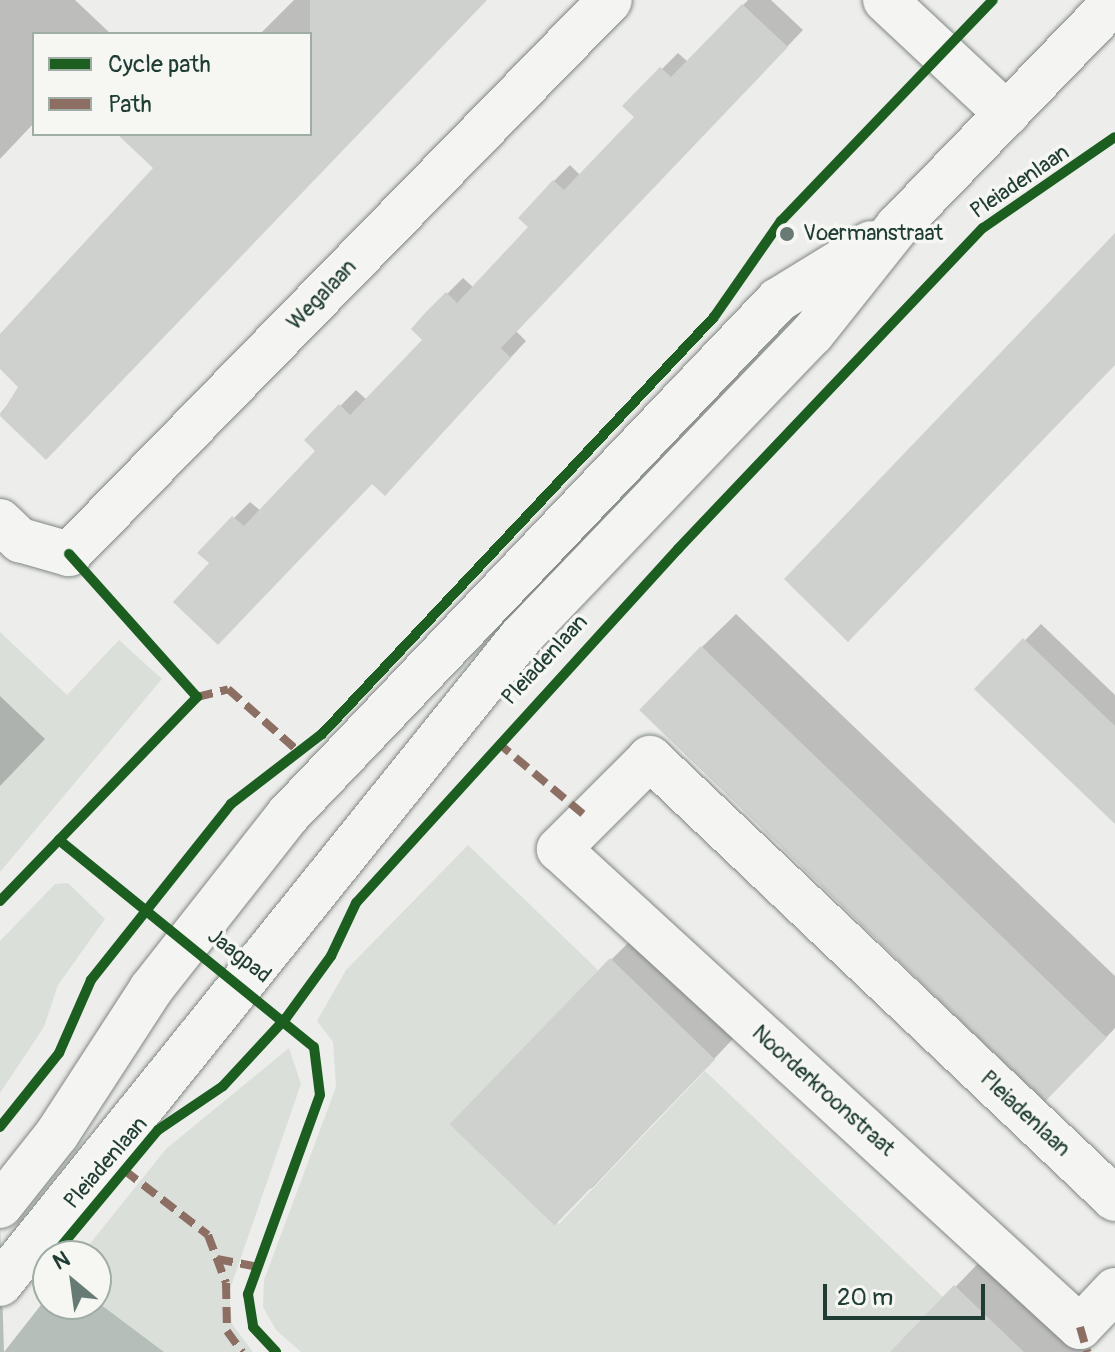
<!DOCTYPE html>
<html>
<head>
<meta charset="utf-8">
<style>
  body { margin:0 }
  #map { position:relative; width:1115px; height:1352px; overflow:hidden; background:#edeeeb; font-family:Pangolin,sans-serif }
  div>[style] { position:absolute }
  .green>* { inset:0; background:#dadfda }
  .water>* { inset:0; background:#b6beb9 }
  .pier>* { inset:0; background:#edeeeb }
  .shadow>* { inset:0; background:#0003 }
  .building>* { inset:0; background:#cfd1cf; transform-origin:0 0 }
  .roads { filter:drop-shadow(0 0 2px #818784) drop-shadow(0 0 2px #818784) }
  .minor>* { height:44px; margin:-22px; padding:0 22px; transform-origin:22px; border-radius:22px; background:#f4f4f2 }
  .major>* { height:44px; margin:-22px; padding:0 22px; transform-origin:22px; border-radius:22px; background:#f4f4f2 }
  .quiet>* { height:8px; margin-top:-4px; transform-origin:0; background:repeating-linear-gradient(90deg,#8d6e63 0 16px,transparent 0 24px) }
  .cycleway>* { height:10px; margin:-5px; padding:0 5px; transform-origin:5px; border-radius:5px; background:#1b5e20 }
  .dots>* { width:22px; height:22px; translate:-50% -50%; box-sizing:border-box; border:4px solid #f6f6f2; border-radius:50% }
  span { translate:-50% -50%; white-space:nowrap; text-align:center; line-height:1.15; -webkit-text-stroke:7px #f6f6f2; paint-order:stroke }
  .street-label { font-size:22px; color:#1f3d34 }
  .poi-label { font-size:22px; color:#1f3d34 }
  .left { translate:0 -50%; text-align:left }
  .legend { position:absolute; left:32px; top:32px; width:280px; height:104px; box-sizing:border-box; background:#f6f6f2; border:2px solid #a0aca6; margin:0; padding:10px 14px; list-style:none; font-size:24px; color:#1f3d34 }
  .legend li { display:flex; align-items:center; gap:16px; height:40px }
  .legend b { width:40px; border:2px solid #a0aca6 }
  .north { position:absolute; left:32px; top:1240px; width:80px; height:80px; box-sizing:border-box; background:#f6f6f2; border:2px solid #a0aca6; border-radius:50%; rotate:331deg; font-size:22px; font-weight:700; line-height:32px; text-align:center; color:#1f3d34 }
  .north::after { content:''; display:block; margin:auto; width:28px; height:36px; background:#677b74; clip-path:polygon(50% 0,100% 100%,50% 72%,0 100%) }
  .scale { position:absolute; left:823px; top:1284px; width:162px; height:36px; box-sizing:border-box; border:4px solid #1f3d34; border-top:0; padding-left:10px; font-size:24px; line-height:28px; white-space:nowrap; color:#1f3d34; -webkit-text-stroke:6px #f6f6f2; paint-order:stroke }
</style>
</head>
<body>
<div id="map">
  <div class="green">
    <div style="clip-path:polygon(0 632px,67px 695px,119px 640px,162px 679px,0 872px)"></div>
    <div style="clip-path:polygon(468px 845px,598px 970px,453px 1124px,559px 1224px,705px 1071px,943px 1297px,891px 1352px,301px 1352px,276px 1330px,263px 1307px,264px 1280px,336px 1087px,333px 1042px,317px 1021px,346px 970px)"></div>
    <div style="clip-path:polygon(68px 883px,105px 919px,58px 985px,44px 1027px,0 1093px,0 941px,55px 884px)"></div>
    <div style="clip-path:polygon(289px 1048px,301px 1084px,229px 1292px,232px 1324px,253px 1352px,164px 1352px,96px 1301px,96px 1256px,80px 1256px,166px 1149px)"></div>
  </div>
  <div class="water">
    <div style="clip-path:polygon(0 1228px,48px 1265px,48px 1304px,96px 1301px,164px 1352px,0 1352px)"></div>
  </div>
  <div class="pier">
    <div style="clip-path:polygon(0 1224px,48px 1260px,48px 1296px,4px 1352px)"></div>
  </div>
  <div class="shadow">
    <div style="clip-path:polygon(0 0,75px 0,111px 34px,34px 34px,34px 123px,0 159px)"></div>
    <div style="clip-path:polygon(294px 0,485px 0,46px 458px,0 414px,21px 387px,0 367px,0 337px,155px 168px,119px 134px,310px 134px,310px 34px,260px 34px)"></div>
    <div style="clip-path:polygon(748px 0,771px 0,803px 30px,516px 331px,526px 341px,401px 477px,373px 481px,211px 563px,216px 536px,250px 502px,261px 511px,318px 450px,307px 440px,356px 390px,367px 400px,425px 340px,427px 314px,463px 278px,474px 288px,531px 227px,521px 217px,554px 181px,570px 165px,581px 176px,637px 117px,625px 106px,678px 53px,688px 62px)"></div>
    <div style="clip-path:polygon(736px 614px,1115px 976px,1115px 1028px,1081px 1064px,702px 647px)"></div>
    <div style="clip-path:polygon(1041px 624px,1115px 695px,1115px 821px,977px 689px)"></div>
    <div style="clip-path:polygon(0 696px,45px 739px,0 786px)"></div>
    <div style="clip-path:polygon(645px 926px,748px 1023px,591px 1189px,611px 960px)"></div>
    <div style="clip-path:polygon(989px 1252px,1092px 1350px,1090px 1352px,893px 1352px)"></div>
  </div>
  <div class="building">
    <div style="clip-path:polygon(310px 0,487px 0,46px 460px,0 416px,18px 387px,0 369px,0 334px,153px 168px,117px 134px,310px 134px)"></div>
    <div style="clip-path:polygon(742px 4px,788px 47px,501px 348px,511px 358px,385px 496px,372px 484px,218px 645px,173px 602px,209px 563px,197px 553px,232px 516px,244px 526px,315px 451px,304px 440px,339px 404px,350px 415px,422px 340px,411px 329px,425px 313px,446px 292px,457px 303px,528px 227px,518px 218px,553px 180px,564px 190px,634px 117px,622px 106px,660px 67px,671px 77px)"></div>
    <div style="clip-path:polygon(1115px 233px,1115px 365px,848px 642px,784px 579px)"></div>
    <div style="clip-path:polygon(1023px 638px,1115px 726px,1115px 824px,974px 689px)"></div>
    <div style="left:701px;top:646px;width:564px;height:89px;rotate:44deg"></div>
    <div style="left:610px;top:958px;width:146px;height:231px;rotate:44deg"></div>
    <div style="clip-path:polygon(954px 1285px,1024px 1352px,890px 1352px)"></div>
  </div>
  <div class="roads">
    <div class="minor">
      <div style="left:885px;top:0;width:167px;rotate:43.1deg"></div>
      <div style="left:0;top:521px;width:28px;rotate:44deg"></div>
      <div style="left:20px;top:540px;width:51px;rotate:15.9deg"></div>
      <div style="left:69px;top:554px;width:774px;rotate:-45.68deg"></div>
      <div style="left:1115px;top:1199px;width:641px;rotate:-136.52deg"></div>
      <div style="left:650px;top:758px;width:129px;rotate:135deg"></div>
      <div style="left:559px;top:849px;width:707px;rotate:42.54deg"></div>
      <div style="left:1080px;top:1327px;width:51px;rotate:-46.6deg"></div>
    </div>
    <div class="major">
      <div style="left:0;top:1206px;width:92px;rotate:-51.6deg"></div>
      <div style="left:57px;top:1134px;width:173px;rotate:-57deg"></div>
      <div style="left:151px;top:989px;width:221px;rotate:-51.8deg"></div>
      <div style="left:288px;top:815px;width:711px;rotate:-46.42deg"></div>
      <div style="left:778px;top:300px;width:109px;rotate:-31.5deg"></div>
      <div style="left:0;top:1284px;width:831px;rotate:-51.16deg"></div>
      <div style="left:521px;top:637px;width:420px;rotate:-46.2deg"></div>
      <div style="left:812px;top:334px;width:137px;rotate:-51.5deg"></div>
      <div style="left:897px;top:227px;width:314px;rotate:-46deg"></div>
    </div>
  </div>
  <div class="quiet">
    <div style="left:197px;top:697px;width:32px;rotate:-14deg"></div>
    <div style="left:228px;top:689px;width:95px;rotate:41.6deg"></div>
    <div style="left:497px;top:742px;width:120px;rotate:39.9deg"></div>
    <div style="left:124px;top:1170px;width:106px;rotate:37.7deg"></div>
    <div style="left:208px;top:1235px;width:51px;rotate:69.4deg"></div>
    <div style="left:226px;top:1283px;width:48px;rotate:88.8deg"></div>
    <div style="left:227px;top:1331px;width:26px;rotate:54deg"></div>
    <div style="left:217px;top:1259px;width:42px;rotate:11deg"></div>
    <div style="left:1080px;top:1327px;width:26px;rotate:74deg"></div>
  </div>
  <div class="cycleway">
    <div style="left:59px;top:840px;width:199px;rotate:-46deg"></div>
    <div style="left:197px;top:697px;width:192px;rotate:-131.8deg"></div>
    <div style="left:0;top:901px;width:85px;rotate:-46deg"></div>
    <div style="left:59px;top:840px;width:328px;rotate:39.1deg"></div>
    <div style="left:314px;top:1047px;width:48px;rotate:82.9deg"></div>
    <div style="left:320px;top:1095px;width:212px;rotate:109.9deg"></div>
    <div style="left:248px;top:1294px;width:33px;rotate:81deg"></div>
    <div style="left:253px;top:1327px;width:34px;rotate:47deg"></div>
    <div style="left:0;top:1127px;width:95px;rotate:-51.4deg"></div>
    <div style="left:59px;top:1053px;width:80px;rotate:-66.3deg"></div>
    <div style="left:91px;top:980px;width:225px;rotate:-51.5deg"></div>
    <div style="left:231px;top:804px;width:115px;rotate:-37.6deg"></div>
    <div style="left:322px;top:734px;width:572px;rotate:-46.77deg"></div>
    <div style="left:714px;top:317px;width:117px;rotate:-55.1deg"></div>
    <div style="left:781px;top:221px;width:306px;rotate:-46.2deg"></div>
    <div style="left:53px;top:1256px;width:164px;rotate:-50.2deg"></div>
    <div style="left:158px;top:1130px;width:78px;rotate:-34.1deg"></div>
    <div style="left:223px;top:1086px;width:93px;rotate:-47.2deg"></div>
    <div style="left:286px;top:1018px;width:77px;rotate:-54deg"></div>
    <div style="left:331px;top:956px;width:59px;rotate:-64.7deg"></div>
    <div style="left:356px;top:903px;width:479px;rotate:-47.7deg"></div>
    <div style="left:678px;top:549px;width:443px;rotate:-46.5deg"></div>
    <div style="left:983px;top:228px;width:160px;rotate:-34.6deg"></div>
  </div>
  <div class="dots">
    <div style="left:787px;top:234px;background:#677b74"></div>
  </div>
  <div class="street-label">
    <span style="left:1020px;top:182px;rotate:-34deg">Pleiadenlaan</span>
    <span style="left:322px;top:295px;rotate:-46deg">Wegalaan</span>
    <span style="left:545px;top:660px;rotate:-47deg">Pleiadenlaan</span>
    <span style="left:239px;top:956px;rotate:38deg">Jaagpad</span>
    <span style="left:823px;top:1091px;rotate:42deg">Noorderkroonstraat</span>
    <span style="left:1025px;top:1114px;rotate:43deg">Pleiadenlaan</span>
    <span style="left:106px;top:1163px;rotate:-49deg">Pleiadenlaan</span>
  </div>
  <div class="poi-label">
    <span class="left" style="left:803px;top:234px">Voermanstraat</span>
  </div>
  <ul class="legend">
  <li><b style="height:10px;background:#1b5e20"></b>Cycle path</li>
  <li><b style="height:10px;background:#8d6e63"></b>Path</li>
  </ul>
  <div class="north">N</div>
  <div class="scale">20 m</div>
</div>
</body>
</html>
